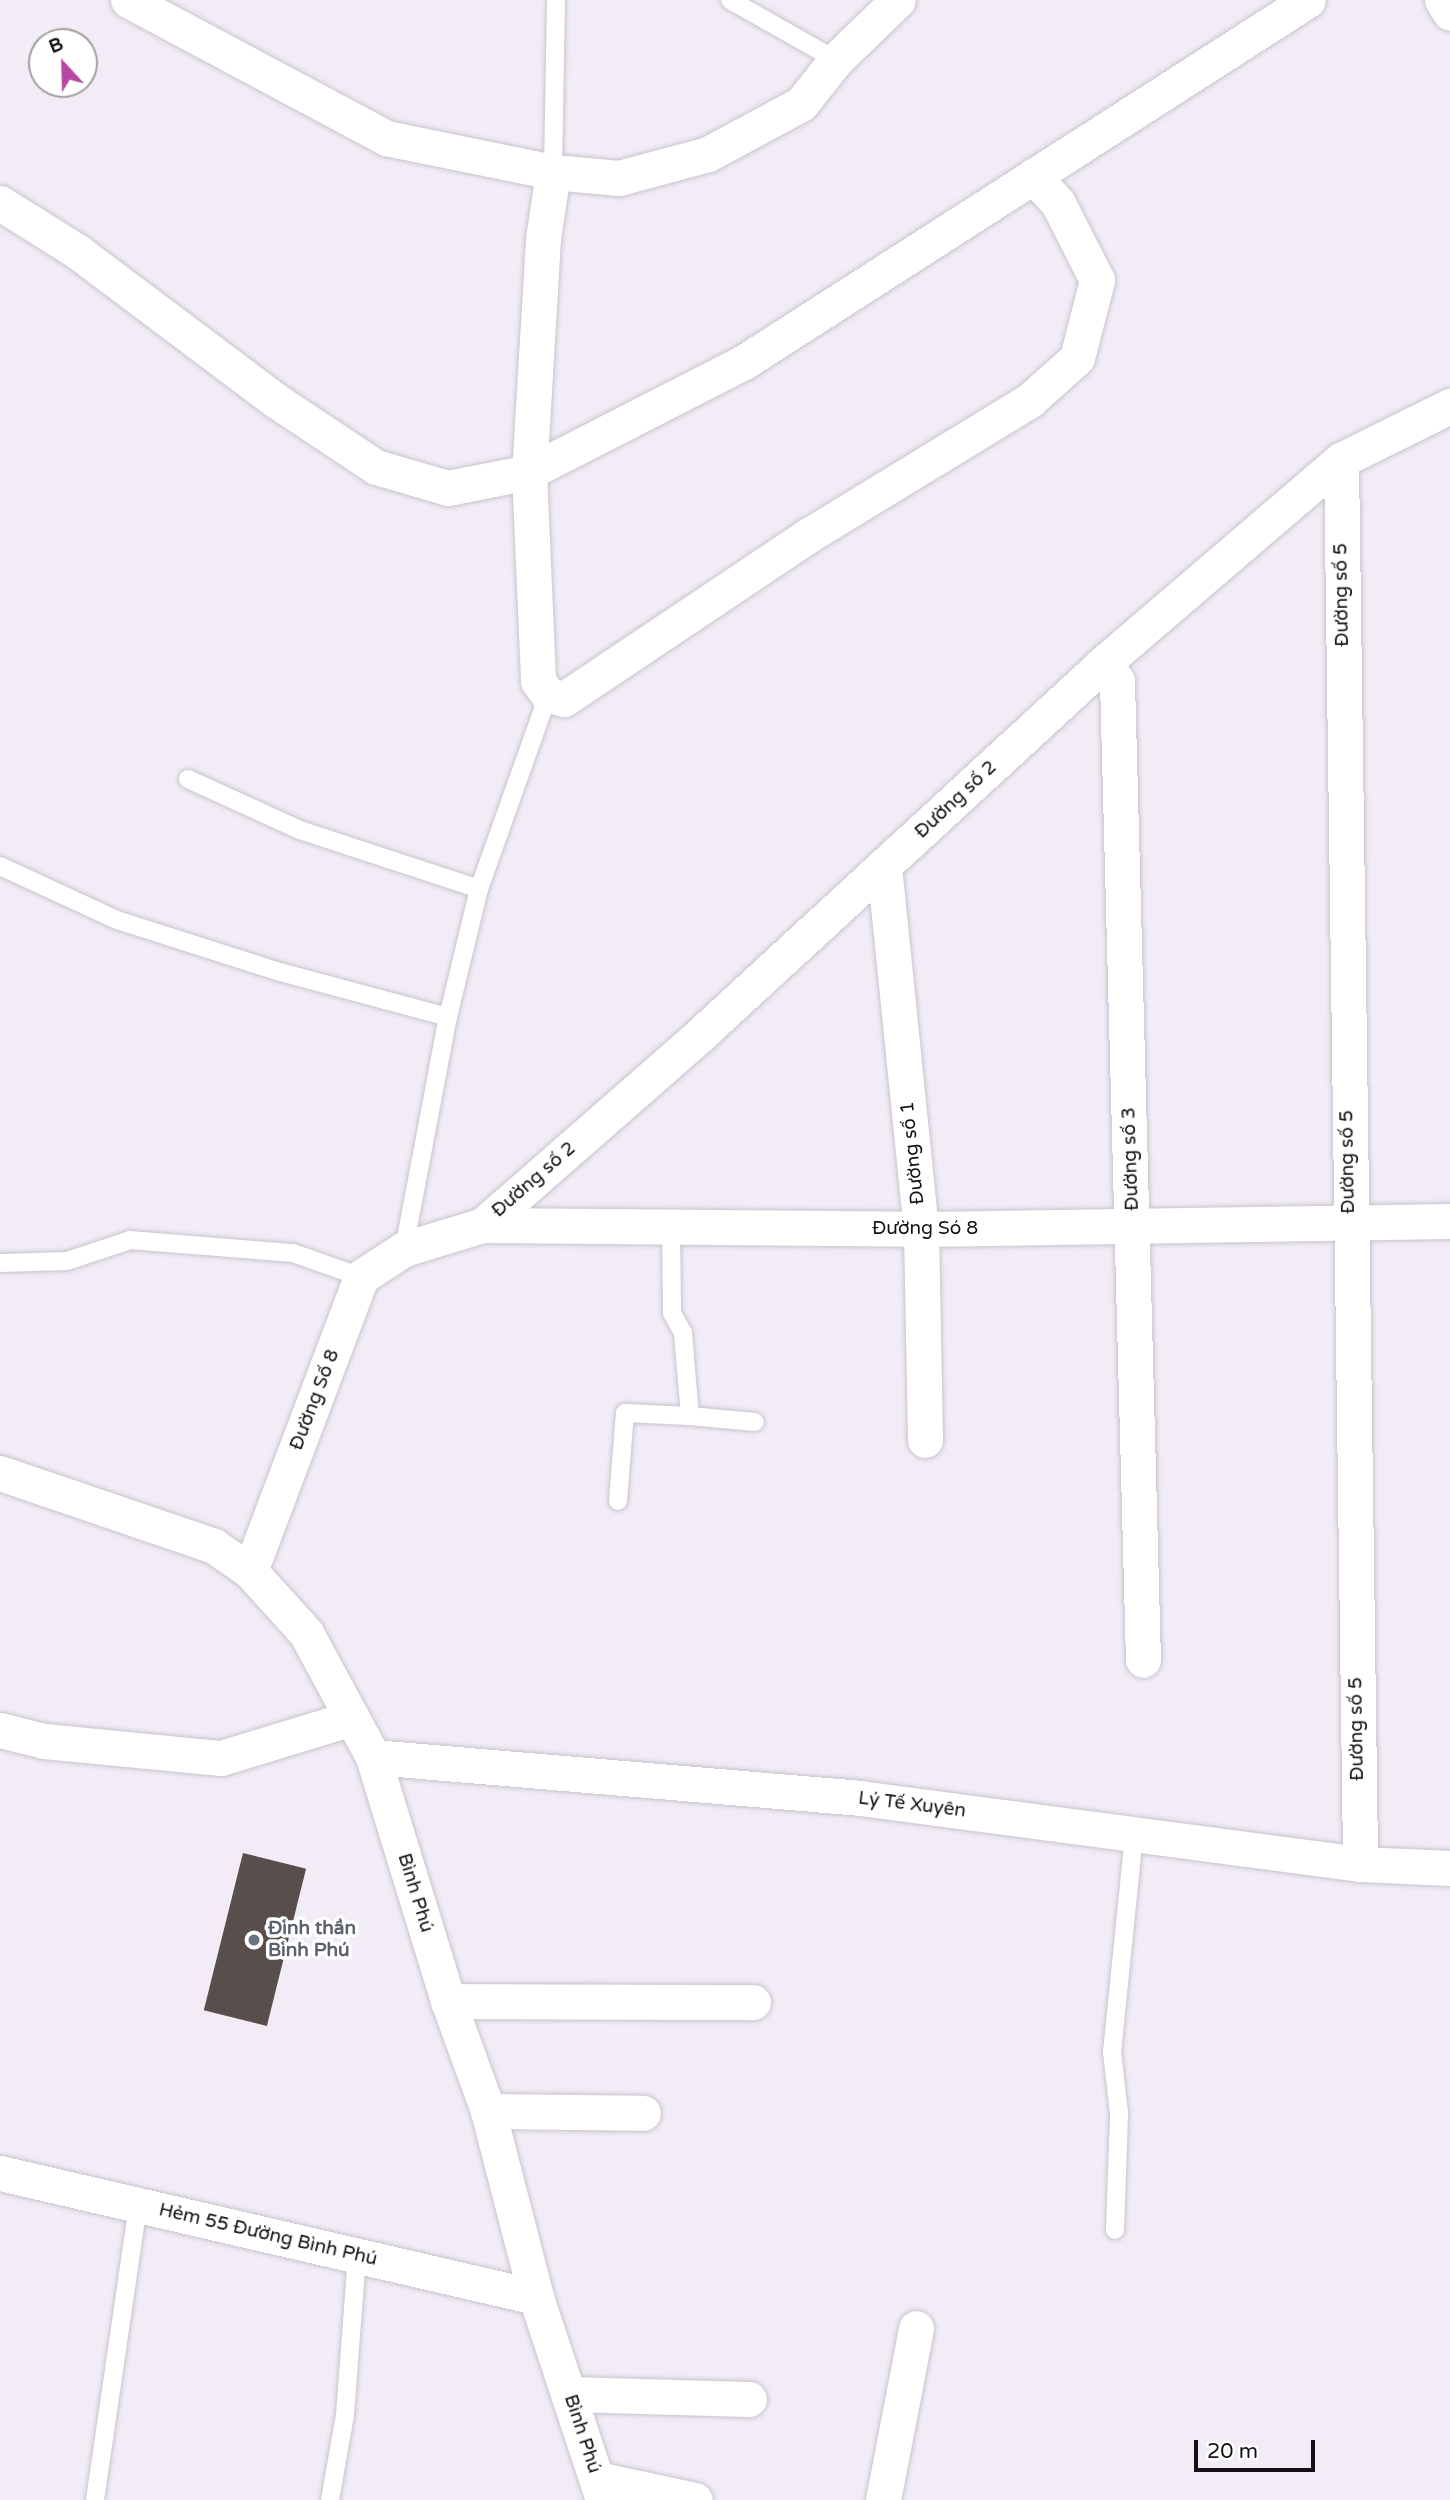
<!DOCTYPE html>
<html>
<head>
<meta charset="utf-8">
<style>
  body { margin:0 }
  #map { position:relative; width:1450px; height:2500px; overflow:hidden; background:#f1ecf6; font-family:"Varela Round",sans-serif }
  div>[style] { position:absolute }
  .building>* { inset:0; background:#584e4b; transform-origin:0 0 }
  .roads { filter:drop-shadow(0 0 2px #c8c4cd) drop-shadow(0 0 2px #c8c4cd) }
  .service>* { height:18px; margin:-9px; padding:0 9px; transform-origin:9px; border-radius:9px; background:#fff }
  .minor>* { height:35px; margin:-17.5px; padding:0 17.5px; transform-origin:17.5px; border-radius:17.5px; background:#fff }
  .dots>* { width:19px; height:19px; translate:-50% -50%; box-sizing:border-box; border:4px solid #fff; border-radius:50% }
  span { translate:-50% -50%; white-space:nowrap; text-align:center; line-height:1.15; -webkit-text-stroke:7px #fff; paint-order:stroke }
  .street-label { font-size:19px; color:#131115 }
  .worship-label { font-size:19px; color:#5b616d; font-weight:700 }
  .left { translate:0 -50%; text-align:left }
  .north { position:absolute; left:28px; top:28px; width:70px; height:70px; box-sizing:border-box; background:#fff; border:2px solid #a1a0a1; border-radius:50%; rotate:338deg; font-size:19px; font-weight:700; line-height:28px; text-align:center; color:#131115 }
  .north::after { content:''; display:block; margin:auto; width:24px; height:32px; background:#ba47a0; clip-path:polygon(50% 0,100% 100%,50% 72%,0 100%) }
  .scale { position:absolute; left:1194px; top:2440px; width:121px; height:32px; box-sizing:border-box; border:4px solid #131115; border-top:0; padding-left:9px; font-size:21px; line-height:24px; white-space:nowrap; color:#131115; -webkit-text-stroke:5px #fff; paint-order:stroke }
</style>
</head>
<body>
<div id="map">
  <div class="building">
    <div style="left:243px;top:1853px;width:65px;height:162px;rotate:14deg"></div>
  </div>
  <div class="roads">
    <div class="service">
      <div style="left:730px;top:0;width:122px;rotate:29.5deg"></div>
      <div style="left:553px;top:172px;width:172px;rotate:-89deg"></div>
      <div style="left:188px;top:779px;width:123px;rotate:24.5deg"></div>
      <div style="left:300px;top:830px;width:188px;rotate:18.2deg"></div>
      <div style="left:0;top:866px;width:129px;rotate:24.8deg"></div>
      <div style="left:117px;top:920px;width:171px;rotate:17.7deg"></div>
      <div style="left:280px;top:972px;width:174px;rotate:15deg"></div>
      <div style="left:671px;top:1227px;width:86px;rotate:89.3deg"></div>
      <div style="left:672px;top:1313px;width:23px;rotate:61deg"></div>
      <div style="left:683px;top:1333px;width:83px;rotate:85.2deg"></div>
      <div style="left:690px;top:1416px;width:65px;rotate:5.3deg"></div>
      <div style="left:404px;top:1249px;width:236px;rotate:-79.3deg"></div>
      <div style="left:448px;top:1017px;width:132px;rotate:-76.4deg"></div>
      <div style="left:479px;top:889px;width:206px;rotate:-70.4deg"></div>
      <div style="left:0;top:1263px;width:67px;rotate:-1.7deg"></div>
      <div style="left:67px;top:1261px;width:66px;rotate:-18.4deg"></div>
      <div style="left:130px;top:1240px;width:164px;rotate:4.6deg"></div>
      <div style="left:293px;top:1253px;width:72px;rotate:19.4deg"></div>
      <div style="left:618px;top:1501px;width:88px;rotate:-85.5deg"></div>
      <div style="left:625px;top:1413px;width:65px;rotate:2.6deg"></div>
      <div style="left:1115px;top:2230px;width:117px;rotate:-88deg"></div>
      <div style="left:1119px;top:2113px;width:61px;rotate:-96.5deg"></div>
      <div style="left:1112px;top:2052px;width:219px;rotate:-84.2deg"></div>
      <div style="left:95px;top:2500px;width:298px;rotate:-81.7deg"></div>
      <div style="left:330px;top:2500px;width:86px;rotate:-80deg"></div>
      <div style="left:345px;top:2415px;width:160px;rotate:-85.7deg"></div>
    </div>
    <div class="minor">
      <div style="left:128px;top:0;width:293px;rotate:28.1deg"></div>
      <div style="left:386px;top:138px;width:170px;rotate:11.5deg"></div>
      <div style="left:553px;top:172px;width:66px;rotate:5.2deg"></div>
      <div style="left:619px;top:178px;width:92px;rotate:-15.1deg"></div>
      <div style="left:708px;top:154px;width:106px;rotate:-28.3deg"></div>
      <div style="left:801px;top:104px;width:56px;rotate:-51.5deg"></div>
      <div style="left:836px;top:60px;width:86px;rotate:-44.1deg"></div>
      <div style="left:1442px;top:0;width:15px;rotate:58deg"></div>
      <div style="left:553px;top:172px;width:68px;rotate:98.5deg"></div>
      <div style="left:543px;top:239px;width:233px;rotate:93.4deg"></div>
      <div style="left:529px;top:472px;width:209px;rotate:87.5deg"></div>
      <div style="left:538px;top:681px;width:17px;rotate:54deg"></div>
      <div style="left:548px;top:695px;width:16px;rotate:14deg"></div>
      <div style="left:564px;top:699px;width:295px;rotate:-33.8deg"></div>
      <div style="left:809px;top:535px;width:259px;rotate:-31.4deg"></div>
      <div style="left:1030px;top:400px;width:63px;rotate:-41.8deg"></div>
      <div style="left:1077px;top:358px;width:81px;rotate:-75.6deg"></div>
      <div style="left:1097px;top:280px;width:86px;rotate:-116.9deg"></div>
      <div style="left:1058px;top:203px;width:37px;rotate:-133deg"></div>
      <div style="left:0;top:203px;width:92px;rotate:32.1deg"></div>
      <div style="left:78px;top:252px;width:246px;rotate:36.9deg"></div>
      <div style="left:275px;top:400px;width:121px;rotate:33.6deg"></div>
      <div style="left:376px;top:467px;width:75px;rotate:16.3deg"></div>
      <div style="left:448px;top:488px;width:83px;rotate:-11.2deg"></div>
      <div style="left:529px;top:472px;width:242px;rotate:-27.1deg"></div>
      <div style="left:744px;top:362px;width:670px;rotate:-32.69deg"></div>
      <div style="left:1341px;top:460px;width:1404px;rotate:89.22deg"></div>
      <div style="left:1105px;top:662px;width:22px;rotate:58deg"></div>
      <div style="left:1117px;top:681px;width:979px;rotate:88.48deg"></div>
      <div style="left:884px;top:866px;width:365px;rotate:84.2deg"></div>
      <div style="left:921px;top:1229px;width:211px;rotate:88.9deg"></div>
      <div style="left:483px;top:1225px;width:291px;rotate:-41.2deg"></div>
      <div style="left:702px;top:1033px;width:548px;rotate:-42.63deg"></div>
      <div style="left:1105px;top:662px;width:311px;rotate:-40.6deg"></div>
      <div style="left:1341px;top:460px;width:122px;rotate:-26.4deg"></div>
      <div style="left:0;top:1473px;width:226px;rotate:18.8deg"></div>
      <div style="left:214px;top:1546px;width:44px;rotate:34.8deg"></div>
      <div style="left:250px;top:1571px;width:84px;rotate:47.9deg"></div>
      <div style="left:306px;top:1633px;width:141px;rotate:61.6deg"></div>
      <div style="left:373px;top:1757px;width:255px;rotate:72.9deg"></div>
      <div style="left:448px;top:2001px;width:117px;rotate:70deg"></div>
      <div style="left:488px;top:2111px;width:192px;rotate:75.5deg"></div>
      <div style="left:536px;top:2297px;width:214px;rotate:71.7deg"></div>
      <div style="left:250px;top:1571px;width:314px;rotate:-69.3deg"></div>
      <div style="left:361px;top:1277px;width:51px;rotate:-33.1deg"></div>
      <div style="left:404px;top:1249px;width:83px;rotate:-16.9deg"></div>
      <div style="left:483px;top:1225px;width:438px;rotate:0.5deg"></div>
      <div style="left:921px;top:1229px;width:529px;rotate:-0.87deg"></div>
      <div style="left:0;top:1730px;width:45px;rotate:14deg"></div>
      <div style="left:44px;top:1741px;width:178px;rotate:5.5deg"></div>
      <div style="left:221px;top:1758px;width:137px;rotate:-17deg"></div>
      <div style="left:373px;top:1757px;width:489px;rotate:4.8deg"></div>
      <div style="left:860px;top:1798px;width:504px;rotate:7.52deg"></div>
      <div style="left:1360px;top:1864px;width:90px;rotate:2.5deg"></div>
      <div style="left:448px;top:2001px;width:305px;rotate:0.2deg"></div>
      <div style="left:488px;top:2111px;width:155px;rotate:0.7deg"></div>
      <div style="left:0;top:2173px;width:550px;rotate:13.03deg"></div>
      <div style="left:569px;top:2394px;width:180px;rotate:1.6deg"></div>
      <div style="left:597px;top:2479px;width:100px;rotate:12.1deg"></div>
      <div style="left:883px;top:2500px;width:175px;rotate:-79.1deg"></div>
    </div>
  </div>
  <div class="dots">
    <div style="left:254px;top:1940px;background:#6b7280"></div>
  </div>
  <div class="street-label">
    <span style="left:1342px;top:595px;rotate:-91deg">Đường số 5</span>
    <span style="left:956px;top:800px;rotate:-43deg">Đường số 2</span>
    <span style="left:913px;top:1153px;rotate:-96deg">Đường số 1</span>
    <span style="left:1131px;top:1159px;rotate:-92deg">Đường số 3</span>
    <span style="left:1348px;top:1162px;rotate:-91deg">Đường số 5</span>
    <span style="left:534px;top:1180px;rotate:-41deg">Đường số 2</span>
    <span style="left:925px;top:1229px">Đường Só 8</span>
    <span style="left:315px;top:1400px;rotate:-69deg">Đường Số 8</span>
    <span style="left:1357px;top:1729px;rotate:-91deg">Đường số 5</span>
    <span style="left:912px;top:1805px;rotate:7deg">Lý Tế Xuyên</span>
    <span style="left:415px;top:1893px;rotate:73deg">Bình Phú</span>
    <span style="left:268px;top:2235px;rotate:13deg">Hẻm 55 Đường Bình Phú</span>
    <span style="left:582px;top:2434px;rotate:72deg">Bình Phú</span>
  </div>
  <div class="worship-label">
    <span class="left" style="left:268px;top:1940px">Đình thần<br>Bình Phú</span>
  </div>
  <div class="north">B</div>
  <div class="scale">20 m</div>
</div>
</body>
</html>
